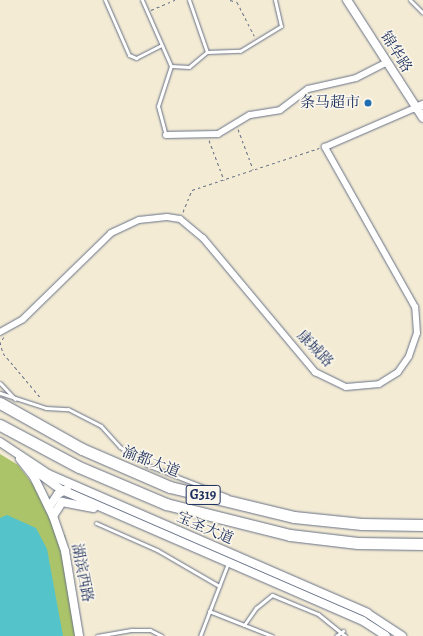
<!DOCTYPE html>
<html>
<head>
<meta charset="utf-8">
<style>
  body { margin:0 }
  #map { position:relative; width:423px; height:636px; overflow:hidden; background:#f3ebd4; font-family:Alegreya,"Noto Serif SC",serif }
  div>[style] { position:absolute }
  .green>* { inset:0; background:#abc469 }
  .water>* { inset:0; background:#55c3ca }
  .path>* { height:1px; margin-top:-0.5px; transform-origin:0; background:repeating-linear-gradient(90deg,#677187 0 3px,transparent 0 6px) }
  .roads { filter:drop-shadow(0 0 1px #677187) drop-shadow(0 0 1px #677187) }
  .lane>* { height:3px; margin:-1.5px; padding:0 1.5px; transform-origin:1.5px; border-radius:1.5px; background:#fff }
  .street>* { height:6px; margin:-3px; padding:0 3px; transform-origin:3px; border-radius:3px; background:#fff }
  .secondary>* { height:8px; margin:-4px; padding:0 4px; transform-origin:4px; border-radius:4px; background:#fff }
  .highway>* { height:11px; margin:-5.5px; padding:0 5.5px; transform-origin:5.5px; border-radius:5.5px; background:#fff }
  .dots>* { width:11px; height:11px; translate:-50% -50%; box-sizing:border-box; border:2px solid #fbf7ec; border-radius:50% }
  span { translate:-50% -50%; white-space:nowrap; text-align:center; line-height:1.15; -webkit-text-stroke:3px #fbf7ec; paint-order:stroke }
  .shield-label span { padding:1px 3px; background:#fbf7ec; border:1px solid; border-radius:3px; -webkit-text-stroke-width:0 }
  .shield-label { font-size:14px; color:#1b2f5e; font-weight:700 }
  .street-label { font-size:15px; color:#1b2f5e }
  .poi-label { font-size:15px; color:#1b2f5e }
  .right { translate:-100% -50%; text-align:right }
</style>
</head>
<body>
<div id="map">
  <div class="green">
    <div style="clip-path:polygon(0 454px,18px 465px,34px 486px,58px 535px,65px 535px,83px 636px,0 636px)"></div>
  </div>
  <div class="water">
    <div style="clip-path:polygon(7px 515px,36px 528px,47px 549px,63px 636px,0 636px,0 518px)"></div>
  </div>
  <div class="path">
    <div style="left:230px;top:0;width:7px;rotate:16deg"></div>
    <div style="left:237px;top:2px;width:38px;rotate:63deg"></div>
    <div style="left:151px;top:10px;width:26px;rotate:-23deg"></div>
    <div style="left:238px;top:129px;width:43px;rotate:69.4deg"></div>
    <div style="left:209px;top:140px;width:43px;rotate:69.4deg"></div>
    <div style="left:183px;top:212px;width:24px;rotate:-68deg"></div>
    <div style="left:192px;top:190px;width:134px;rotate:-18.3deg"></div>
    <div style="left:4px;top:337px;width:6px;rotate:129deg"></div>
    <div style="left:0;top:342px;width:11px;rotate:75deg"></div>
    <div style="left:3px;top:353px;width:57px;rotate:49.9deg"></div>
  </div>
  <div class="roads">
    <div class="lane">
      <div style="left:105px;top:0;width:60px;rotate:66.4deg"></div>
      <div style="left:129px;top:55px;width:8px;rotate:23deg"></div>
      <div style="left:136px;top:58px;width:27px;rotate:-27deg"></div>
      <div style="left:142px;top:0;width:72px;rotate:66.3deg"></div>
      <div style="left:171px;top:66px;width:42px;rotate:108deg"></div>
      <div style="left:158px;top:106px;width:30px;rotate:75deg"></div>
      <div style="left:410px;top:0;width:18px;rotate:45deg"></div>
      <div style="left:207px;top:52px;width:33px;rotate:-2deg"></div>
      <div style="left:240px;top:51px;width:48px;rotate:-31.4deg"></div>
      <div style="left:281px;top:26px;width:27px;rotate:-103deg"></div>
      <div style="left:171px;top:66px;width:18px;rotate:3deg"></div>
      <div style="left:189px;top:67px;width:23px;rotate:-40deg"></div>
      <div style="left:207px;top:52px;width:55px;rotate:-109.1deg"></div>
      <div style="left:0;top:383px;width:22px;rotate:47deg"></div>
      <div style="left:0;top:393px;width:48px;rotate:18.1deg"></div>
      <div style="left:46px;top:408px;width:22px;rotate:3deg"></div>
      <div style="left:68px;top:409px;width:37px;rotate:27deg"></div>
      <div style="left:101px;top:426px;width:28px;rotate:48deg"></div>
      <div style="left:120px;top:447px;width:32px;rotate:34deg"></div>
      <div style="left:147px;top:465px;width:86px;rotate:21.2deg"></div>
      <div style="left:96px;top:523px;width:67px;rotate:23.9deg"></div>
      <div style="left:157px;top:550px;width:72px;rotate:30.1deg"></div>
      <div style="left:209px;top:611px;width:68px;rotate:21.6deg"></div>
      <div style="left:244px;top:625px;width:21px;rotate:-55deg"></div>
      <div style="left:256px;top:608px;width:21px;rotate:-39deg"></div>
      <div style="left:272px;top:595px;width:50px;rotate:22.4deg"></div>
      <div style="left:318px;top:614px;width:35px;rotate:39deg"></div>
      <div style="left:97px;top:636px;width:36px;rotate:-10deg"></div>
      <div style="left:132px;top:630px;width:18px"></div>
      <div style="left:150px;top:630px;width:13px;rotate:27deg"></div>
      <div style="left:200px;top:636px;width:78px;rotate:-69deg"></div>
      <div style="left:336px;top:636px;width:9px;rotate:-36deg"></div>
    </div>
    <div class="street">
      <div style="left:166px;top:135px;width:52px;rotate:-1.1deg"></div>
      <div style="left:218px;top:134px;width:37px;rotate:-31deg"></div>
      <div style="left:250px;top:115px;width:30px;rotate:-9deg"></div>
      <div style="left:280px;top:110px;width:35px;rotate:-37deg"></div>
      <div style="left:308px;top:89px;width:49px;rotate:-12.9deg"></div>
      <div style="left:356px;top:78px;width:33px;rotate:-27deg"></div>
      <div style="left:0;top:332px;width:26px;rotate:-29deg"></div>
      <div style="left:23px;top:319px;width:123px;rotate:-44.3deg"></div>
      <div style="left:111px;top:233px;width:31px;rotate:-25deg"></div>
      <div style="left:139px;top:220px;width:28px;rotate:-6deg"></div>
      <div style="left:167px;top:217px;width:13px;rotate:9deg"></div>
      <div style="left:180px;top:219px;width:30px;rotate:40deg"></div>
      <div style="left:203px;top:238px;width:175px;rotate:50.1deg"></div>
      <div style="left:315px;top:372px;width:34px;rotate:26deg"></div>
      <div style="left:346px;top:387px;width:33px;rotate:-5deg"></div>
      <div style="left:379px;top:384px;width:22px;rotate:-32deg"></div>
      <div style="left:398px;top:372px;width:19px;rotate:-55deg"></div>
      <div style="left:409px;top:356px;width:24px;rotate:-71deg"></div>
      <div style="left:417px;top:333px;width:26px;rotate:-94deg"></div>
      <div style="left:415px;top:307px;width:184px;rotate:-119.4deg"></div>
      <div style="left:325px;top:147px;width:98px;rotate:-23.4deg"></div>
    </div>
    <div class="secondary">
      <div style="left:347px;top:0;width:140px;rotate:57.2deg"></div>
      <div style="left:415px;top:108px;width:9px;rotate:-21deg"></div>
      <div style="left:0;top:442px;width:58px;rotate:33.7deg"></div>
      <div style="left:48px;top:474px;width:348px;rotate:23.5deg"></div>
      <div style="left:367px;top:613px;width:42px;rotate:33.3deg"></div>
      <div style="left:20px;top:459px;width:23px;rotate:52deg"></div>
      <div style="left:34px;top:477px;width:43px;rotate:64deg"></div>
      <div style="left:53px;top:516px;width:37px;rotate:71deg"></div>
      <div style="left:65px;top:551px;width:86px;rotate:80.6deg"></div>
      <div style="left:30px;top:467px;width:39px;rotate:36deg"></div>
      <div style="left:62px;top:490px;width:328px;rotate:23.5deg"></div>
      <div style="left:363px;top:621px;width:27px;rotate:33deg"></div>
      <div style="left:49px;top:507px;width:16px;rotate:-55deg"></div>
      <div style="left:58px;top:494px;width:10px;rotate:-29deg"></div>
      <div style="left:53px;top:516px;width:17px;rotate:-57deg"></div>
      <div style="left:62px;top:502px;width:32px;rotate:11deg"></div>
    </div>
    <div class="highway">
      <div style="left:0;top:403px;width:94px;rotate:29.3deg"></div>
      <div style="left:82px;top:449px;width:96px;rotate:23.4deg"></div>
      <div style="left:170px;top:487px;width:128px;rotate:13.6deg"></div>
      <div style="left:294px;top:517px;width:68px;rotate:5.9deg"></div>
      <div style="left:362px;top:524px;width:61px;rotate:0.9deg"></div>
      <div style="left:0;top:425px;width:89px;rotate:28deg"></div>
      <div style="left:79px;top:467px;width:95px;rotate:23deg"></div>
      <div style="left:166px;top:504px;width:128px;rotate:14deg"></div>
      <div style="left:290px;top:535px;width:68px;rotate:6.7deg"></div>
      <div style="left:358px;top:543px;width:65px;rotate:0.9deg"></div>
    </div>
  </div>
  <div class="dots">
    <div style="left:368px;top:103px;background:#1f6fb2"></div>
  </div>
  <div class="shield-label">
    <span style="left:203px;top:495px">G319</span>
  </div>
  <div class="street-label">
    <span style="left:396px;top:52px;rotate:58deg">锦华路</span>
    <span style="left:315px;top:349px;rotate:46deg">康城路</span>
    <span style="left:151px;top:462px;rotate:21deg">渝都大道</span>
    <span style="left:205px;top:528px;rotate:23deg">宝圣大道</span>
    <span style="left:82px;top:573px;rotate:79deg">湖滨西路</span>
  </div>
  <div class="poi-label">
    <span class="right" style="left:360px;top:103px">条马超市</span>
  </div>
</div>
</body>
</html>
